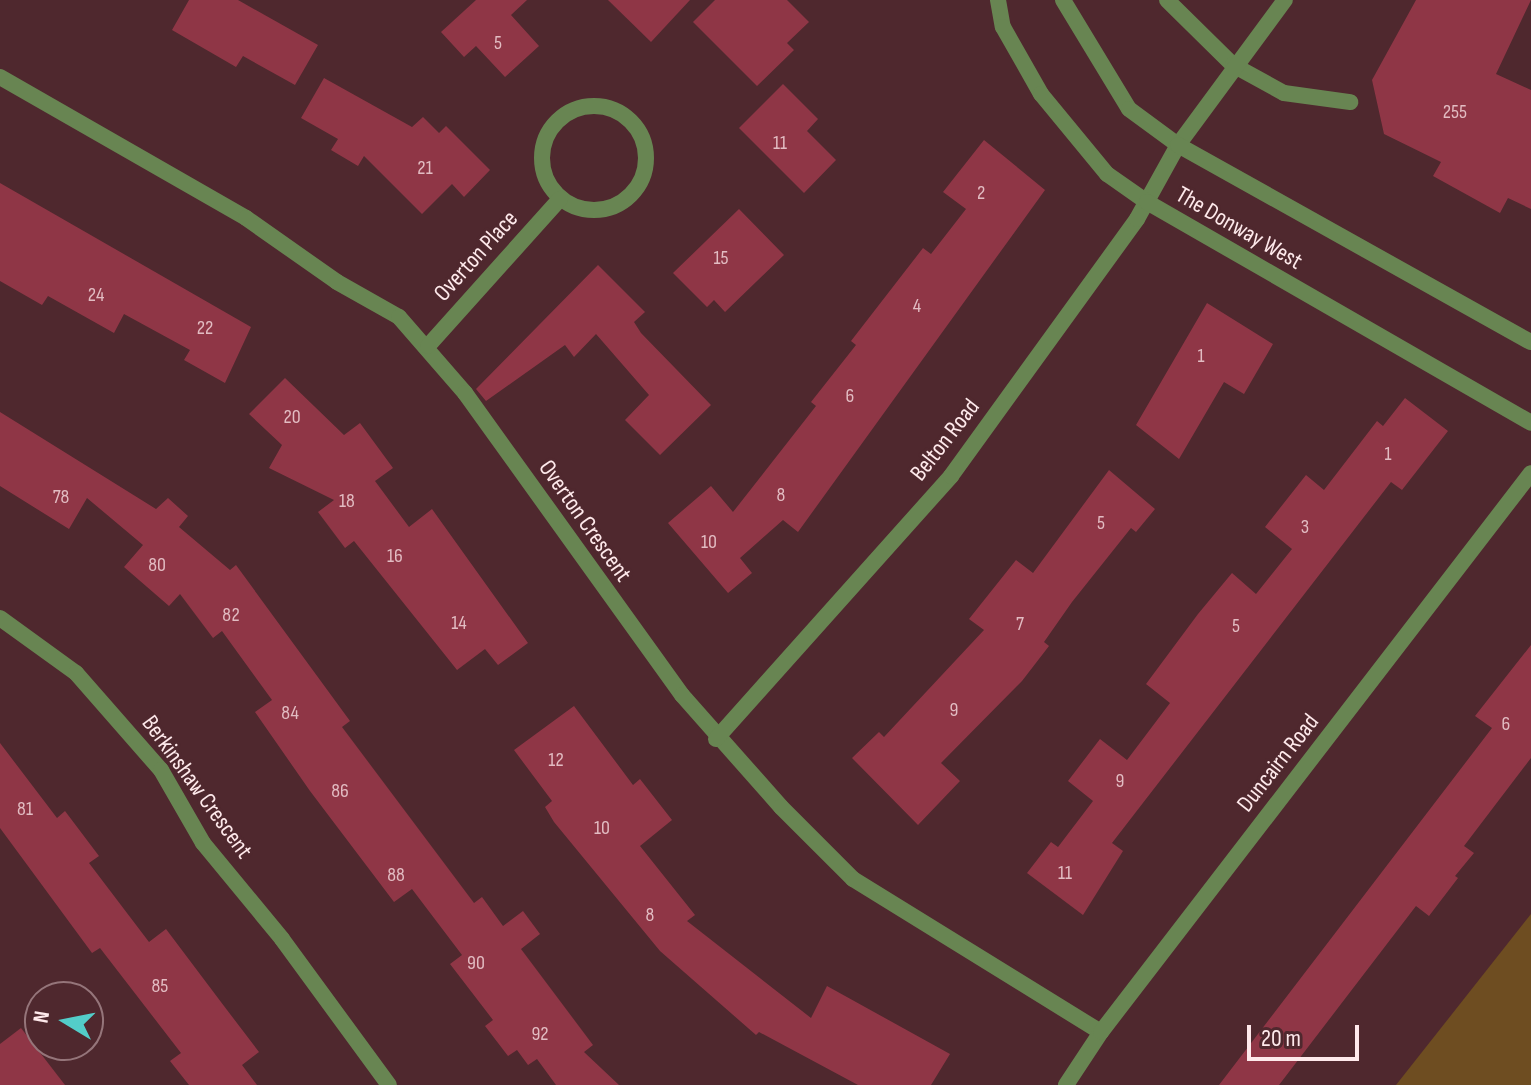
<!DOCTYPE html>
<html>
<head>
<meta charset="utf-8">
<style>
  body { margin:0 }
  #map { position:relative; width:1531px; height:1085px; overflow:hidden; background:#4f282e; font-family:"Sofia Sans Condensed",sans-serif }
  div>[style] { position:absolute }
  .green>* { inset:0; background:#6e4d21 }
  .building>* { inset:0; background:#8f3646 }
  .service>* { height:16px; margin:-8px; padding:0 8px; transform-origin:8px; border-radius:8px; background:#688552 }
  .minor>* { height:16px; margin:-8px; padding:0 8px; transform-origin:8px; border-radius:8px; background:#688552 }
  .minor>.ring { margin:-8px; padding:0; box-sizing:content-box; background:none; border:16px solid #688552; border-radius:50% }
  .tertiary>* { height:16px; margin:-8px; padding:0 8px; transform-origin:8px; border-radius:8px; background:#688552 }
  span { translate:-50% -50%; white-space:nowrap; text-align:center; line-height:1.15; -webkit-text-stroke:6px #4f282e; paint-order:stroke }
  .number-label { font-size:20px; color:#e2bcc2 }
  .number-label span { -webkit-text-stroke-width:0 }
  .street-label { font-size:24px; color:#fee9eb }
  .north { position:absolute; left:24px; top:981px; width:80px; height:80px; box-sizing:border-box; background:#4f282e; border:2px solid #95757a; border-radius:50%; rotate:280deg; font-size:22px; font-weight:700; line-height:32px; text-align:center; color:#fee9eb }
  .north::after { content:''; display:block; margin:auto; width:28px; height:36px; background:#53cdc9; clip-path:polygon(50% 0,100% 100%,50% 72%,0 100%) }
  .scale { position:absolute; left:1247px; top:1025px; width:112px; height:36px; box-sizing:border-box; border:4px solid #fee9eb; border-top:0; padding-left:10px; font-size:24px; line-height:28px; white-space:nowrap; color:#fee9eb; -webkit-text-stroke:6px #4f282e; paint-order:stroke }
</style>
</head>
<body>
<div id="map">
  <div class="green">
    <div style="clip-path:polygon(1531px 914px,1531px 1085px,1396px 1085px)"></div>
  </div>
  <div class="building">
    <div style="clip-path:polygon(189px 0,238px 0,318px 45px,295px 85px,243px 56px,236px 67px,172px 30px)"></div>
    <div style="clip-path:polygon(476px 0,527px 0,511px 15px,539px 46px,505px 77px,476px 46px,464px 57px,441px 32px)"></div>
    <div style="clip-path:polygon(608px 0,690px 0,651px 42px)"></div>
    <div style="clip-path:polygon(715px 0,787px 0,809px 22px,787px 43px,794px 50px,757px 86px,693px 22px)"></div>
    <div style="clip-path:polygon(1416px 0,1531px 0,1496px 74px,1531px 90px,1531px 209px,1508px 198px,1500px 213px,1433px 176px,1441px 162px,1384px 134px,1372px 80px)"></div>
    <div style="clip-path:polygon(324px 78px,412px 127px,423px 117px,439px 133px,446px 126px,490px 170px,464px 197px,452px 184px,422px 214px,364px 156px,358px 166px,331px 150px,338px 139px,301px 118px)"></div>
    <div style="clip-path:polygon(783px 84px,818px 119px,807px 131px,836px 160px,804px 193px,739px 128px)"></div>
    <div style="clip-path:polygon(984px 140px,1045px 190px,798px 532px,783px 520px,740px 558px,752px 573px,728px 593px,668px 523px,711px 486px,733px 512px,816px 406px,811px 402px,856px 345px,851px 341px,923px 248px,931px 254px,966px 209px,943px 192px)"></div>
    <div style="clip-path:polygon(0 183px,251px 327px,225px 383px,184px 360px,190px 350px,124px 314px,114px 333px,48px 296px,42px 305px,0 281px)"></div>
    <div style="clip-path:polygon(739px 209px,784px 255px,725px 312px,714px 300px,707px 307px,673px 273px)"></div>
    <div style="clip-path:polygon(598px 265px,645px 312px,634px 322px,641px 333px,711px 405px,660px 455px,625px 420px,649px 395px,596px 334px,574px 357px,565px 345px,486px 401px,476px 389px)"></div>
    <div style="clip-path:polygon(1207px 303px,1273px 344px,1244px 394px,1224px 382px,1179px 459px,1136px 425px)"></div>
    <div style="clip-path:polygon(285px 378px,344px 435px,360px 423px,393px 468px,375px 481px,409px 527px,432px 509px,528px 643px,498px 665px,485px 649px,457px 670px,354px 541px,345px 548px,318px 512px,334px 500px,269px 468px,282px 445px,249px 414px)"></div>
    <div style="clip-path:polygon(1405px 398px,1448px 431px,1402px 490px,1391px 482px,1112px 843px,1123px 851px,1083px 915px,1027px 873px,1051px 842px,1058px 847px,1093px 801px,1068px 781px,1100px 739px,1127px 760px,1170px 703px,1146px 684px,1198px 614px,1232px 573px,1256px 594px,1292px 549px,1265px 527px,1306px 475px,1324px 490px,1377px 421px,1383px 426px)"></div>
    <div style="clip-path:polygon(0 412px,156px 509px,168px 498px,188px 516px,179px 527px,230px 570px,236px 565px,350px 721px,342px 727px,474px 903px,482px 897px,503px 926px,523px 911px,540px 934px,521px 949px,593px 1045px,584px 1052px,619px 1085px,556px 1085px,537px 1059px,528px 1065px,517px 1050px,508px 1056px,485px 1026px,493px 1020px,450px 964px,462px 955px,412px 889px,394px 902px,310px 791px,255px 712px,272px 700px,222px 631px,213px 638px,180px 594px,169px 606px,124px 567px,143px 545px,87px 498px,69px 529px,0 486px)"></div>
    <div style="clip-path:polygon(1109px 470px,1155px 509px,1136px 532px,1131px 528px,1072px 602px,1044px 642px,1049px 646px,1022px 681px,941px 763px,960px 781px,918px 825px,852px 758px,879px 732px,884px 737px,984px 630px,969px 619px,1016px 560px,1033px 573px)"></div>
    <div style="clip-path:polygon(1531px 645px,1531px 758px,1464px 846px,1474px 853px,1455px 876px,1458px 878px,1429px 916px,1416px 906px,1279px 1085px,1219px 1085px,1492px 728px,1475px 716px)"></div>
    <div style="clip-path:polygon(574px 706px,633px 785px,640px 779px,672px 820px,640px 846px,695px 915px,687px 921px,811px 1018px,827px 986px,950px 1054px,931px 1085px,858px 1085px,759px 1032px,756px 1035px,660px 951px,554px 822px,545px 807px,552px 801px,514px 750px)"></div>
    <div style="clip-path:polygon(0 743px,57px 818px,65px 811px,99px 856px,89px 863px,149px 942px,166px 929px,224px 1006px,259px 1052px,242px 1065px,257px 1085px,189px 1085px,170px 1061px,181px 1053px,100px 948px,92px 953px,0 828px)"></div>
    <div style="clip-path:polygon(21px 1028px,65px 1085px,0 1085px,0 1044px)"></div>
  </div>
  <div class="service">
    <div style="left:1167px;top:0;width:93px;rotate:44.6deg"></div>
    <div style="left:1233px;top:65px;width:58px;rotate:28.8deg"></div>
    <div style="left:1284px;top:93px;width:67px;rotate:7.8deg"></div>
    <div style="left:1178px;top:145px;width:180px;rotate:-53.6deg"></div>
  </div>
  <div class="minor">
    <div style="left:0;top:77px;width:284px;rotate:29.8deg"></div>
    <div style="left:246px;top:218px;width:111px;rotate:35.1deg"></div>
    <div style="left:337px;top:282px;width:71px;rotate:29.4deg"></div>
    <div style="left:399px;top:317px;width:101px;rotate:49deg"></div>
    <div style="left:465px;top:393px;width:372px;rotate:54.3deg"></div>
    <div style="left:682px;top:695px;width:149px;rotate:48.5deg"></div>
    <div style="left:781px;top:807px;width:102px;rotate:45deg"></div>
    <div style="left:853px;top:879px;width:291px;rotate:31.7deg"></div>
    <div class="ring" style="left:542px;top:106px;width:88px;height:88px"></div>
    <div style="left:428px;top:346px;width:198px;rotate:-48.1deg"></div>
    <div style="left:0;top:618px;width:94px;rotate:35.9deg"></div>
    <div style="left:76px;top:673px;width:129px;rotate:48.8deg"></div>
    <div style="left:161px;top:770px;width:84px;rotate:60.1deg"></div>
    <div style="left:203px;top:843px;width:124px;rotate:50.5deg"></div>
    <div style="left:282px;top:939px;width:181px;rotate:53.8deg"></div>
    <div style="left:716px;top:739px;width:353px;rotate:-48.2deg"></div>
    <div style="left:951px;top:476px;width:317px;rotate:-54.1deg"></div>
    <div style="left:1137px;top:219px;width:85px;rotate:-61deg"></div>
    <div style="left:1066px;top:1085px;width:64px;rotate:-56.6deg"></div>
    <div style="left:1101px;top:1032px;width:705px;rotate:-52.43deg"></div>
  </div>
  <div class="tertiary">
    <div style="left:998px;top:0;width:27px;rotate:80deg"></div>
    <div style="left:1003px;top:27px;width:77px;rotate:60.4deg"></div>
    <div style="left:1041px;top:94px;width:104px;rotate:50.5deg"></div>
    <div style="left:1107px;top:174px;width:49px;rotate:35deg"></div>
    <div style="left:1147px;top:202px;width:443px;rotate:29.9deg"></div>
    <div style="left:1063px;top:0;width:127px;rotate:58.8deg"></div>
    <div style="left:1129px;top:109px;width:61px;rotate:36.3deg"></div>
    <div style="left:1178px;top:145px;width:404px;rotate:29.2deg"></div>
  </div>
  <div class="number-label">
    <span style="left:498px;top:43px">5</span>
    <span style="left:1455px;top:112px">255</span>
    <span style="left:780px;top:143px">11</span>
    <span style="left:425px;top:168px">21</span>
    <span style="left:981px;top:193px">2</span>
    <span style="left:721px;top:258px">15</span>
    <span style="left:96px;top:295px">24</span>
    <span style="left:917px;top:306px">4</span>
    <span style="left:205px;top:328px">22</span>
    <span style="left:1201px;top:356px">1</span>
    <span style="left:850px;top:396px">6</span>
    <span style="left:292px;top:417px">20</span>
    <span style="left:1388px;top:454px">1</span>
    <span style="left:781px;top:495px">8</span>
    <span style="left:61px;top:497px">78</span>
    <span style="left:347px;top:501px">18</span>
    <span style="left:1101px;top:523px">5</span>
    <span style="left:1305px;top:527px">3</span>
    <span style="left:709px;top:542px">10</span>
    <span style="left:395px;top:556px">16</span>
    <span style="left:157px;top:565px">80</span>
    <span style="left:231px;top:615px">82</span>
    <span style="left:459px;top:623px">14</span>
    <span style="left:1020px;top:624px">7</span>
    <span style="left:1236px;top:626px">5</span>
    <span style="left:954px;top:710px">9</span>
    <span style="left:290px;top:713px">84</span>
    <span style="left:1506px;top:724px">6</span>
    <span style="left:556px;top:760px">12</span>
    <span style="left:1120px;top:781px">9</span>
    <span style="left:340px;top:791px">86</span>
    <span style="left:25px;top:809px">81</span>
    <span style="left:602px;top:828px">10</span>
    <span style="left:1065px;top:873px">11</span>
    <span style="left:396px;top:875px">88</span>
    <span style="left:650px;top:915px">8</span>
    <span style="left:476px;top:963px">90</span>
    <span style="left:160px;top:986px">85</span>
    <span style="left:540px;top:1034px">92</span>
  </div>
  <div class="street-label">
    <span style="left:1239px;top:228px;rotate:30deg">The Donway West</span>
    <span style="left:476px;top:256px;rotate:-48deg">Overton Place</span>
    <span style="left:945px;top:440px;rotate:-52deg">Belton Road</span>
    <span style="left:585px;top:521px;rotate:55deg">Overton Crescent</span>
    <span style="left:1278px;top:763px;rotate:-52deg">Duncairn Road</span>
    <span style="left:197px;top:787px;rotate:54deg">Berkinshaw Crescent</span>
  </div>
  <div class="north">N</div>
  <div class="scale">20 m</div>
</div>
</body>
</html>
